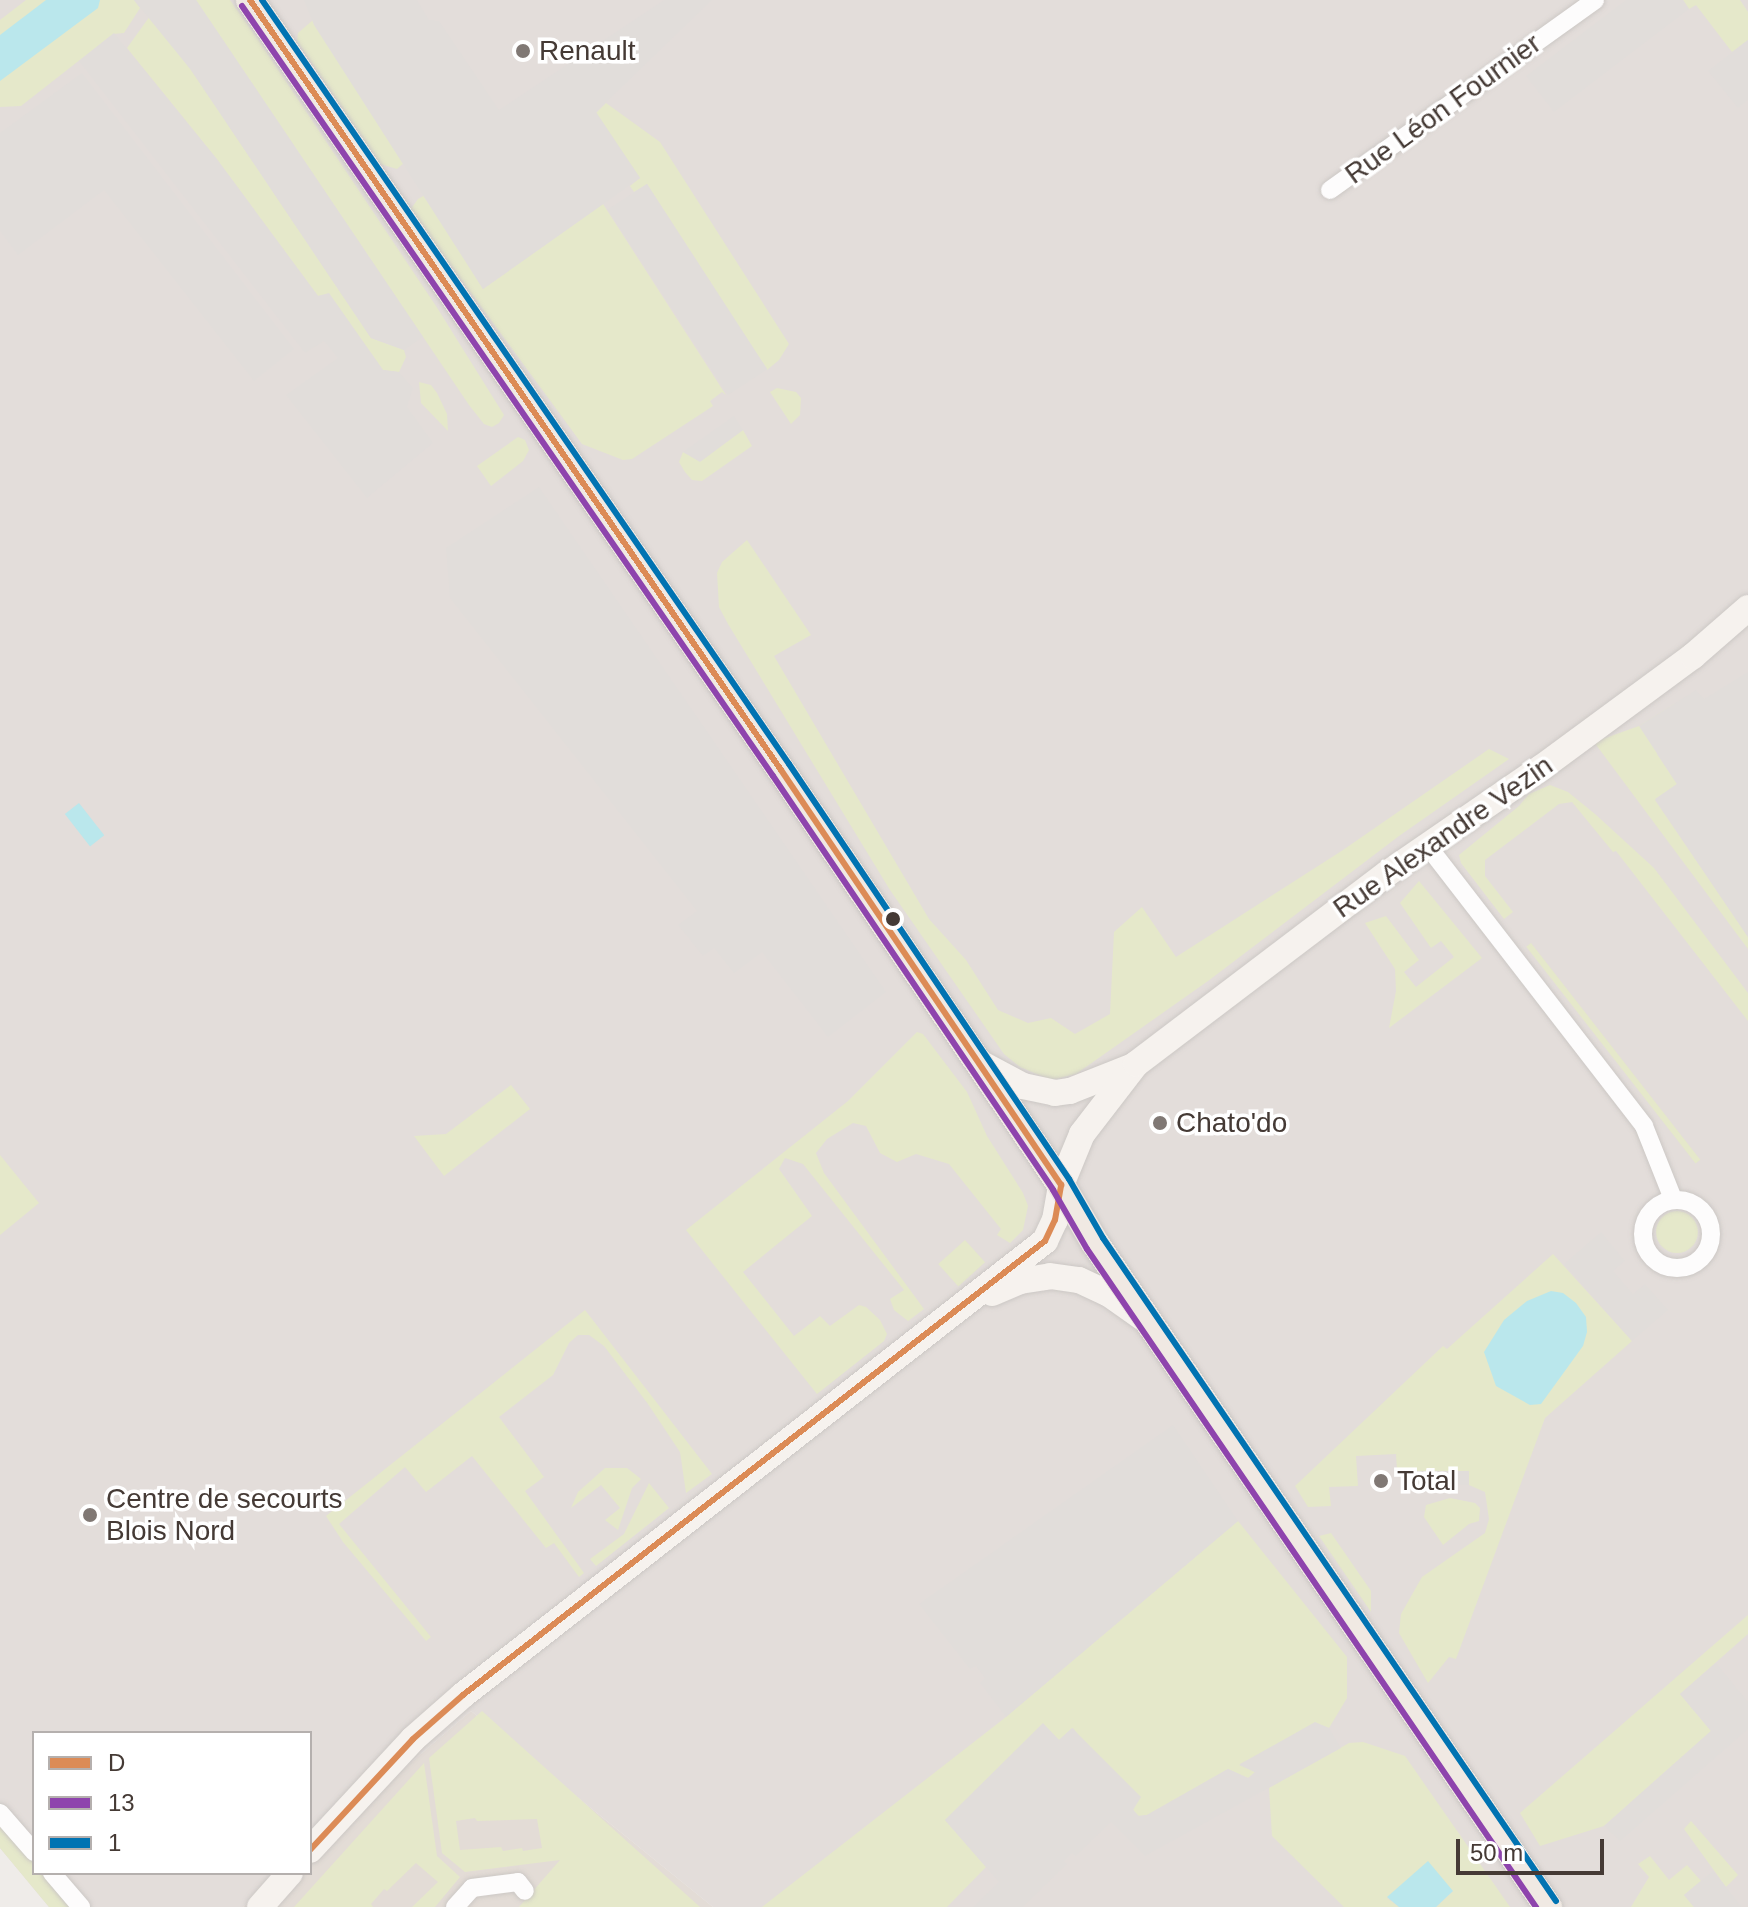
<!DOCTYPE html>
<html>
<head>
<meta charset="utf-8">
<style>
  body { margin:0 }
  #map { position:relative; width:1748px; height:1907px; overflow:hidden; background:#efece9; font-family:Helvetica,sans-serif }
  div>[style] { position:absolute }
  .residential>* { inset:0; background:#e3dcd6 }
  .industrial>* { inset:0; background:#e3ddda }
  .green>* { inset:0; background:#e5e8ca; transform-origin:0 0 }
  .round { border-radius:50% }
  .parking>* { inset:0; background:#e1ddda; transform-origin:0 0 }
  .water>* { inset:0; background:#bae7ec; transform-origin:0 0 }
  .roads { filter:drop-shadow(0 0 2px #ccc8c5) drop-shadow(0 0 2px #ccc8c5) }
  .street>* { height:18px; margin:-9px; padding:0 9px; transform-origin:9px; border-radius:9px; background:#fdfcfc }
  .street>.ring { margin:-9px; padding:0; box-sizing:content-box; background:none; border:18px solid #fdfcfc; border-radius:50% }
  .secondary>* { height:26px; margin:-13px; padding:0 13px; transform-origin:13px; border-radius:13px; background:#f6f2ee }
  .primary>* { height:28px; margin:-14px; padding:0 14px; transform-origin:14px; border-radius:14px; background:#f0e9e3 }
  .bus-1>* { height:6px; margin:-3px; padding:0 3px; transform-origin:3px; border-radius:3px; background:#dc8b56 }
  .bus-2>* { height:6px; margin:-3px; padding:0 3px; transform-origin:3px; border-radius:3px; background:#8e44ad }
  .bus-3>* { height:6px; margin:-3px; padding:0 3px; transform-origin:3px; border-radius:3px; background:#0173b2 }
  .dots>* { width:22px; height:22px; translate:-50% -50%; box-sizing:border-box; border:4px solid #fff; border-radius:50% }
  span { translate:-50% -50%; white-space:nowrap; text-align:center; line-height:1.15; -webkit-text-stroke:7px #fff; paint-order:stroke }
  .poi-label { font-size:28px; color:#453a35 }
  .left { translate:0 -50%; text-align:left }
  .street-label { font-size:28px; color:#453a35 }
  .legend { position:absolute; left:32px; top:1731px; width:280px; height:144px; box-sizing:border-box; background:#fff; border:2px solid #b5b0ae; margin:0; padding:10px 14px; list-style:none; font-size:24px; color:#453a35 }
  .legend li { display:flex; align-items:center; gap:16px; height:40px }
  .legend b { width:40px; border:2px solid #b5b0ae }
  .scale { position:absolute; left:1456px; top:1839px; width:148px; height:36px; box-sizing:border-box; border:4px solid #453a35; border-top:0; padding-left:10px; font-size:24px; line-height:28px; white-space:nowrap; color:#453a35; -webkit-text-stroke:6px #fff; paint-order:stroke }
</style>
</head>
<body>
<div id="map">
  <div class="residential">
    <div style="clip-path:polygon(471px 1711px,713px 1907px,243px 1907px,282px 1873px,310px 1873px,310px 1849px)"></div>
  </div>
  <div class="industrial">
    <div style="clip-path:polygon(0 0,1748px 0,1748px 1907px,713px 1907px,471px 1711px,310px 1849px,310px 1733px,34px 1733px,34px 1873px,282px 1873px,243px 1907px,49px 1907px,0 1848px)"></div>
  </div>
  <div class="green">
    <div style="clip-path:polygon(26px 0,134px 0,140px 8px,124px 33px,113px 34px,21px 106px,0 107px,0 20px)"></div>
    <div style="clip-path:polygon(196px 0,230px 0,257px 38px,436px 306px,504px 415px,499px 423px,492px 427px,484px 424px,469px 405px)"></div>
    <div style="clip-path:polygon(1683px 0,1740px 0,1748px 12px,1748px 40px,1732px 52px,1696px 5px,1689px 9px)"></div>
    <div style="clip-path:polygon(150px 16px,191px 70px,371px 338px,404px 350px,406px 357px,399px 372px,383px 370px,329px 294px,318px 296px,216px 158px,127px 48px)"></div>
    <div style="clip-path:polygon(313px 20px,405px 162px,397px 169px,380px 164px,297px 41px,298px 33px)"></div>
    <div style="clip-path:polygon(606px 103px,660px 142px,789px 344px,779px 360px,767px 370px,647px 184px,634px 192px,630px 186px,640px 178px,596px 113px)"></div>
    <div style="clip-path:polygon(425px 195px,483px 289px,603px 204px,726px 395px,722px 392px,710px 401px,713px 406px,632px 459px,623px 460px,582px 444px,410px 210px,418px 199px)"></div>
    <div style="clip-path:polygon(419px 382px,431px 385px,437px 393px,447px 414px,448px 431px,421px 403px)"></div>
    <div style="clip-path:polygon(777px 388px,796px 392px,801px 398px,800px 415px,791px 424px,770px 392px)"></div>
    <div style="clip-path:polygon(743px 430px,752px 446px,702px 481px,692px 480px,685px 472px,679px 462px,683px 452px,700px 461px)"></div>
    <div style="clip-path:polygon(518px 437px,525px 440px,529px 450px,523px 461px,491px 486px,477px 466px)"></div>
    <div style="clip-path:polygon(747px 540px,811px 635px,774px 656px,929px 919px,966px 960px,998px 1010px,1028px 1023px,1051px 1018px,1075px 1034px,1110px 1014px,1114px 932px,1142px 907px,1176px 957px,1343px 850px,1489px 749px,1509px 759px,1399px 836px,1208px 981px,1076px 1074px,1051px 1080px,1020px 1067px,1004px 1054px,890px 890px,728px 624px,719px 607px,717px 573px,722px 562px)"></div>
    <div style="clip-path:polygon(1674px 704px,1678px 720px,1657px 754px,1677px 784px,1655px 800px,1748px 937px,1748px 949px,1594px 742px,1639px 726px)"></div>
    <div style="clip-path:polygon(1550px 785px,1568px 792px,1595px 814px,1654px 868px,1748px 993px,1748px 1021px,1616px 851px,1613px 852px,1572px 802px,1559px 804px,1485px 860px,1485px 876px,1513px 912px,1504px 919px,1461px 863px,1459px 855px,1519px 806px,1529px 794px)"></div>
    <div style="clip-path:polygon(1419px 881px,1482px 958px,1389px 1028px,1396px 991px,1395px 969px,1365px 923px,1386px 916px,1419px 960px,1404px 972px,1416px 987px,1454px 957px,1441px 941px,1431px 948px,1400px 903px)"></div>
    <div style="left:1531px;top:943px;width:275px;height:6px;rotate:52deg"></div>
    <div style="clip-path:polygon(917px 1032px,923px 1034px,967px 1092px,987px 1136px,1023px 1193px,1028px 1206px,1023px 1230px,1010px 1243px,997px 1235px,1001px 1229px,949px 1164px,916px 1154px,897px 1162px,880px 1153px,866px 1126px,853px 1123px,827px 1139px,816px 1153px,824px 1173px,924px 1309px,908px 1321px,894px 1310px,890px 1299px,904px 1290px,803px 1164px,785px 1158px,779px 1169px,812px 1216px,743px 1272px,794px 1336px,820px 1316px,830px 1326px,859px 1305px,866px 1307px,880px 1320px,887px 1334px,884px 1341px,817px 1394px,686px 1230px,848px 1101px)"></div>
    <div style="clip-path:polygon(511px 1085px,530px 1109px,444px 1176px,414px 1136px,446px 1134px)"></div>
    <div style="clip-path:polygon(0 1155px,39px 1203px,0 1235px)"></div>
    <div class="round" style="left:1656px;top:1211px;width:42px;height:42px"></div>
    <div style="left:965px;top:1240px;width:30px;height:36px;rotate:48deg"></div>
    <div style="clip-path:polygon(1553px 1254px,1632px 1341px,1545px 1418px,1456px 1659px,1449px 1657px,1428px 1683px,1399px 1633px,1401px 1614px,1422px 1577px,1485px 1533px,1489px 1519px,1485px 1492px,1469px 1485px,1468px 1471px,1403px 1476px,1402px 1470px,1397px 1470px,1396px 1454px,1356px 1456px,1358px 1486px,1329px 1487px,1331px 1506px,1308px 1507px,1295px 1486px,1443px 1346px,1447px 1349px)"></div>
    <div style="clip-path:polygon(585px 1310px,712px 1474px,686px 1493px,680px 1452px,648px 1404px,604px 1346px,589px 1335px,578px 1335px,569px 1343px,553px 1375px,499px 1417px,544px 1477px,525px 1491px,584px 1573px,579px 1577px,554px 1543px,546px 1548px,472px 1456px,426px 1492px,405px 1467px,339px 1524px,431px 1637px,426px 1641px,343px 1542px,326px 1516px)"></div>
    <div style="clip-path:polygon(605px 1468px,627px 1468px,641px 1479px,632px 1488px,618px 1530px,605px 1520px,620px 1508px,601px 1485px,571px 1508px,578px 1492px)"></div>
    <div style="clip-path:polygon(649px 1483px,669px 1508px,596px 1566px,590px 1559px,624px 1534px)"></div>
    <div style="clip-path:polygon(1450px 1498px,1475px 1503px,1480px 1508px,1479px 1521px,1469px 1524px,1443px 1545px,1424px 1517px,1426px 1505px)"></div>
    <div style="clip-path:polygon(1238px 1521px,1347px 1657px,1347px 1698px,1329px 1728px,1315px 1723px,1240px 1764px,1256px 1773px,1248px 1778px,1228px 1769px,1147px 1815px,1138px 1816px,1073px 1728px,1059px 1740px,1043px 1724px,945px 1820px,986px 1867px,947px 1907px,762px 1907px,1006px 1717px)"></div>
    <div style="clip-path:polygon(1331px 1533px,1371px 1591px,1371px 1612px,1319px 1536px)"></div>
    <div style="clip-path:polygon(1748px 1615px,1748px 1634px,1680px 1694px,1711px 1731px,1604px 1826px,1540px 1846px,1520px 1813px)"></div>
    <div style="clip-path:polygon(evenodd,482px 1711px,700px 1907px,519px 1907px,560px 1860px,465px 1872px,442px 1853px,429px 1758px,482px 1711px,475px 1818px,477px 1821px,537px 1819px,542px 1848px,523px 1851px,522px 1848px,503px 1851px,501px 1847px,460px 1850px,456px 1821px,475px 1818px)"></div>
    <div style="clip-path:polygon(1363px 1742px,1405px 1756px,1510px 1907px,1436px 1907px,1453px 1891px,1387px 1898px,1399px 1907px,1344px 1907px,1272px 1836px,1269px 1788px,1349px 1743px)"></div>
    <div style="clip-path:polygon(424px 1763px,437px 1856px,460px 1877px,435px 1907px,412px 1907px,438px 1882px,416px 1863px,387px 1891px,384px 1889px,371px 1904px,373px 1907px,294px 1907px)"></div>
    <div style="clip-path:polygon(1691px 1821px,1738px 1875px,1726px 1887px,1684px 1829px)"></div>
    <div style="clip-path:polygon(0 1822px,34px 1861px,34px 1873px,44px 1873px,72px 1907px,49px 1907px,0 1848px)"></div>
    <div style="clip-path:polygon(1650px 1856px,1669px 1880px,1687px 1865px,1701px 1881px,1684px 1895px,1694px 1907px,1631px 1907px,1649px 1877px,1638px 1864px)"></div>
  </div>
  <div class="parking">
    <div style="clip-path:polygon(134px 0,196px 0,423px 337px,404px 350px,371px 338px,191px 70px)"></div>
    <div style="clip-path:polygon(304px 0,417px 0,429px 20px,439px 21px,499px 110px,664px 0,712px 0,596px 112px,640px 178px,483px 289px,314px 25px)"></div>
    <div style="clip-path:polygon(1626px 0,1683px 0,1689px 9px,1554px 112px,1526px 76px)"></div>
    <div style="clip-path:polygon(114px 33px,216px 158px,318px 296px,329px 293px,383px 370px,399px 372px,413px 388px,407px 407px,433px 443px,367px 498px,286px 395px,338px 358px,324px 341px,305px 353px,79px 61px)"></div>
    <div style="clip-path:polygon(1748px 40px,1748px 100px,1738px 108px,1708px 71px)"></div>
    <div style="clip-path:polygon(82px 73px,294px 349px,254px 381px,104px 190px,18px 255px,0 231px,0 133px)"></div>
    <div style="left:647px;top:184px;width:221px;height:47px;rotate:57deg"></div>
    <div style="clip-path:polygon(734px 416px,743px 430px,700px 462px,683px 452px)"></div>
    <div style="clip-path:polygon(539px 487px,886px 992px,828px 1037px,762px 952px,734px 973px,714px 948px,703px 956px,678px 925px,697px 911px,450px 598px,446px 548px)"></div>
    <div style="clip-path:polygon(1748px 672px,1748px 937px,1655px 799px,1677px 784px,1639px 726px,1696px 690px,1704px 699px)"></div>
    <div style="clip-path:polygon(1601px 1232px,1625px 1261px,1613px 1271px,1633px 1294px,1645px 1284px,1668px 1310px,1632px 1341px,1564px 1264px)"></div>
    <div style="clip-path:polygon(1173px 1425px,1238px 1521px,1006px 1717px,980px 1683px,985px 1678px,976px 1666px,970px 1669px,919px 1604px)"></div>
    <div style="left:1469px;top:1471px;width:14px;height:66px;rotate:90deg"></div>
    <div style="clip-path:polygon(1716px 1663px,1748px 1702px,1748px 1729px,1620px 1841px,1604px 1826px,1711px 1731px,1680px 1694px)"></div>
    <div style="clip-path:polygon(1315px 1722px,1329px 1728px,1341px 1748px,1145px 1856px,1111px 1822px,1076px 1856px,1072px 1853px,1064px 1861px,1067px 1864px,1023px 1907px,973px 1907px,999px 1882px,945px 1820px,1043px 1723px,1059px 1740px,1072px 1728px,1141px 1797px,1133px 1810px,1139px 1816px,1147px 1815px,1228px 1769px,1248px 1778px,1255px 1772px,1239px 1765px)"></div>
    <div style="clip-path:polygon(1713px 1871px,1726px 1887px,1742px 1907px,1694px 1907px,1684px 1895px)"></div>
  </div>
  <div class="water">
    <div style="clip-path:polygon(46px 0,100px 0,98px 8px,0 81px,0 35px)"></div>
    <div style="left:79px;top:803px;width:41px;height:18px;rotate:52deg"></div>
    <div style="clip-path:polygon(1551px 1291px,1563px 1293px,1576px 1303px,1586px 1317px,1587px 1332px,1583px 1346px,1541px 1404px,1530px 1405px,1496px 1386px,1484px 1352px,1504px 1320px,1527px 1301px)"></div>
    <div style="clip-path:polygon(1428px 1861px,1453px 1891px,1436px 1907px,1399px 1907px,1387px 1897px)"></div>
  </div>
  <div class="roads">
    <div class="street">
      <div style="left:1330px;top:190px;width:326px;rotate:-35.6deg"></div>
      <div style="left:1427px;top:845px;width:355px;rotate:52.3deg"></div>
      <div style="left:1644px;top:1126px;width:79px;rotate:68.3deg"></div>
      <div class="ring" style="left:1643px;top:1200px;width:50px;height:50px"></div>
      <div style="left:0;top:1813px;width:52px;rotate:48.9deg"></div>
      <div style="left:52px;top:1873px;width:45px;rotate:49.5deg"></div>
      <div style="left:455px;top:1907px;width:25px;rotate:-48deg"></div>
      <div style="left:472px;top:1888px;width:46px;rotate:-7.4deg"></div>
      <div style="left:518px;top:1882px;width:11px;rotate:52deg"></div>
    </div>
    <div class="secondary">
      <div style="left:978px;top:1062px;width:51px;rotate:28.1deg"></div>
      <div style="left:1023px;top:1086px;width:33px;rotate:12deg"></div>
      <div style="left:1055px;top:1093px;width:15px;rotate:-8deg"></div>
      <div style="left:1070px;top:1091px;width:68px;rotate:-21.6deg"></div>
      <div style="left:992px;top:1293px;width:30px;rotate:-23deg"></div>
      <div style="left:1020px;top:1281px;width:30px;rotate:-9deg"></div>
      <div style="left:1050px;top:1276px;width:29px;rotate:8deg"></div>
      <div style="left:1079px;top:1280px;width:33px;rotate:25deg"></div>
      <div style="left:1109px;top:1294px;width:42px;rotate:35.2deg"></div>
      <div style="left:310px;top:1850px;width:151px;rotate:-47.1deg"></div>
      <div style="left:413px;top:1739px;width:67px;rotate:-41.3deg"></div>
      <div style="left:463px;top:1695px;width:738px;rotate:-37.96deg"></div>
      <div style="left:1045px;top:1241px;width:23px;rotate:-65deg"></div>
      <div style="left:1055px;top:1220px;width:36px;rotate:-80deg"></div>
      <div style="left:1061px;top:1185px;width:55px;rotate:-67.6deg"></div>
      <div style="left:1082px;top:1134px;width:88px;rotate:-52.4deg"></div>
      <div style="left:1136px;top:1064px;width:316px;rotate:-37.2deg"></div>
      <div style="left:1388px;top:873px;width:186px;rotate:-34.5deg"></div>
      <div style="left:1541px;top:768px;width:189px;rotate:-36.4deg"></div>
      <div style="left:1693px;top:656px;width:73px;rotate:-41.1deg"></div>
      <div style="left:260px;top:1907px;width:45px;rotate:-48.6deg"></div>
    </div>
    <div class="primary">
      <div style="left:250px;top:0;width:935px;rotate:55.41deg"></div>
      <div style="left:781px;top:770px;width:501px;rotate:55.99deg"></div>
      <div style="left:1061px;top:1185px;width:67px;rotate:59.6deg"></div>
      <div style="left:1095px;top:1243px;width:804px;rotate:55.7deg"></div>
    </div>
  </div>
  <div class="bus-1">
    <div style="left:250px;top:0;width:935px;rotate:55.41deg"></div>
    <div style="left:781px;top:770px;width:501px;rotate:55.99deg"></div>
    <div style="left:310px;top:1850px;width:151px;rotate:-47.1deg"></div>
    <div style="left:413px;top:1739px;width:67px;rotate:-41.3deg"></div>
    <div style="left:463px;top:1695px;width:738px;rotate:-37.96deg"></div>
    <div style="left:1045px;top:1241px;width:23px;rotate:-65deg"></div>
    <div style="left:1055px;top:1220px;width:36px;rotate:-80deg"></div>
  </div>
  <div class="bus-2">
    <div style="left:242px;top:6px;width:935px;rotate:55.41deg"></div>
    <div style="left:773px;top:776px;width:500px;rotate:55.9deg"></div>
    <div style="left:1053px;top:1190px;width:68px;rotate:60deg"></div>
    <div style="left:1087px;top:1249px;width:797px;rotate:55.69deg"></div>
  </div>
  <div class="bus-3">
    <div style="left:262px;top:0;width:928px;rotate:55.4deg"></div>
    <div style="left:789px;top:764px;width:501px;rotate:55.99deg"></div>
    <div style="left:1069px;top:1179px;width:68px;rotate:60deg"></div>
    <div style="left:1103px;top:1238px;width:803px;rotate:55.66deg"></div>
  </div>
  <div class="dots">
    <div style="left:523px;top:51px;background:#807874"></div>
    <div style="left:893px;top:919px;background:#453a35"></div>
    <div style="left:1160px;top:1123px;background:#807874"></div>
    <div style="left:1381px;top:1481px;background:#807874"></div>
    <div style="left:90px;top:1515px;background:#807874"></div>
  </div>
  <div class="poi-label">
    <span class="left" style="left:539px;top:51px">Renault</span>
    <span class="left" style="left:1176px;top:1123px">Chato'do</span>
    <span class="left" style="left:1397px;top:1481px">Total</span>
    <span class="left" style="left:106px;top:1515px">Centre de secourts<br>Blois Nord</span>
  </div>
  <div class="street-label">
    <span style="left:1443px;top:109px;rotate:-36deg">Rue Léon Fournier</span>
    <span style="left:1443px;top:837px;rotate:-35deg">Rue Alexandre Vezin</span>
  </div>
  <ul class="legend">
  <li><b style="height:10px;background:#dc8b56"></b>D</li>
  <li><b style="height:10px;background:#8e44ad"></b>13</li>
  <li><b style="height:10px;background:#0173b2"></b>1</li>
  </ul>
  <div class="scale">50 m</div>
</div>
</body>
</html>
